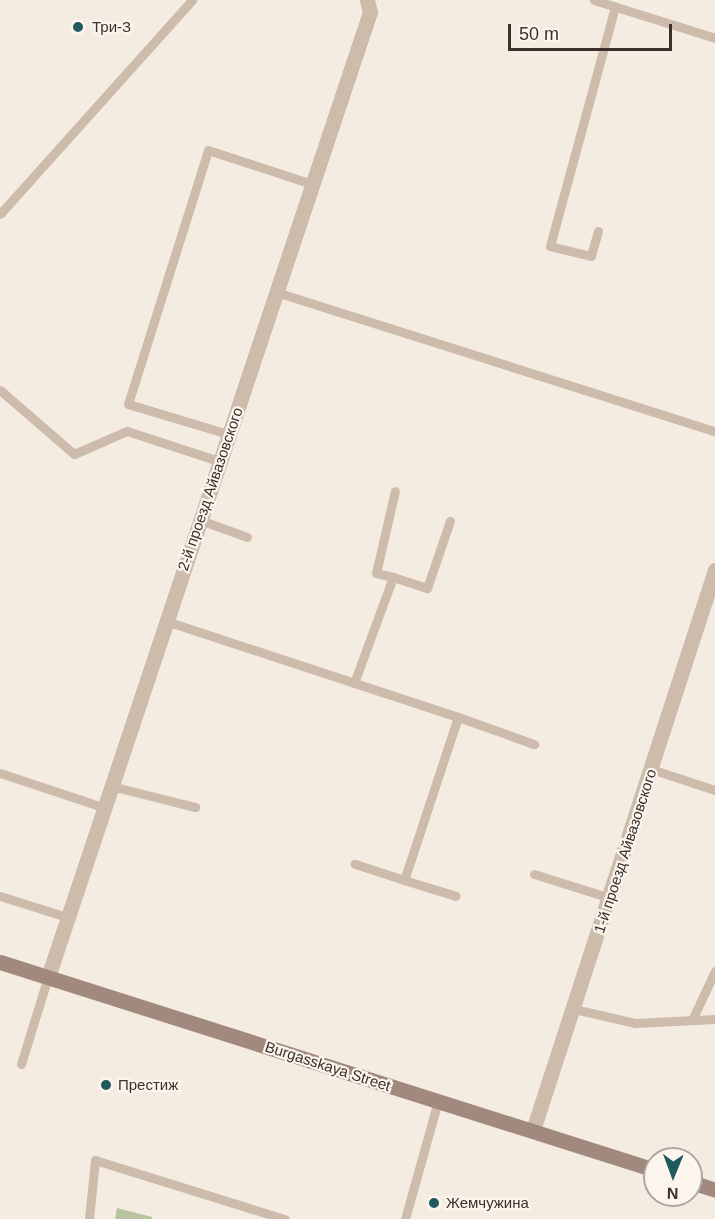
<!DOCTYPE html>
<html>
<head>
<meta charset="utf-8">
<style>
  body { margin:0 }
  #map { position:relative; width:715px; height:1219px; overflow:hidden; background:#f4ebe1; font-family:Arial,sans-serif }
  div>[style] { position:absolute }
  .green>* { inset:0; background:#b8c4a0 }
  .lane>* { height:9px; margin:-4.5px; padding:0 4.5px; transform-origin:4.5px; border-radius:4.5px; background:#cdbbac }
  .street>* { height:15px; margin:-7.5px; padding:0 7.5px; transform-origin:7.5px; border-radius:7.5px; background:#cdbbac }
  .secondary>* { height:15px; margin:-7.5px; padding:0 7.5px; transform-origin:7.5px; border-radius:7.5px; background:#a18a7d }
  .dots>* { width:16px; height:16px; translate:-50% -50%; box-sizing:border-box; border:3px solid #fbf5ee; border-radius:50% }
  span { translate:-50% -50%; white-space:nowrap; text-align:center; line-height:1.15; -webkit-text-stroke:4.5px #fbf5ee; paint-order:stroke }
  .poi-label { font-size:15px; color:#3b302b }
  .left { translate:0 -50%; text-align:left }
  .street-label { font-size:15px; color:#3b302b }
  .north { position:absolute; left:643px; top:1147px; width:60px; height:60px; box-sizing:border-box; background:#fbf5ee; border:2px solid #aea6a0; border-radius:50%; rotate:181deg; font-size:16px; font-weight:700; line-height:24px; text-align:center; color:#3b302b }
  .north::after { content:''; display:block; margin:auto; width:21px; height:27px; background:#1f5a5e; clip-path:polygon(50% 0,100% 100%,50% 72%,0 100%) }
  .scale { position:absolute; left:508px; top:24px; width:164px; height:27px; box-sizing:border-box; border:3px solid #3b302b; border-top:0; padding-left:8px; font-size:18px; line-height:21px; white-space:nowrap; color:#3b302b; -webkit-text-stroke:4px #fbf5ee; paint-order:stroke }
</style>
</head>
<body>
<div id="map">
  <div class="green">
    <div style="clip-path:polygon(117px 1208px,152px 1217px,152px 1219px,115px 1219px)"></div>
  </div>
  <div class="lane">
    <div style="left:594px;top:0;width:127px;rotate:17.4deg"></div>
    <div style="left:0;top:214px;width:288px;rotate:-48.1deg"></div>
    <div style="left:598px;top:231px;width:26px;rotate:106deg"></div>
    <div style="left:591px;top:256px;width:42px;rotate:-166.3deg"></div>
    <div style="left:550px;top:246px;width:248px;rotate:-74.8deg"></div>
    <div style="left:276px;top:292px;width:460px;rotate:17.6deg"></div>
    <div style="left:0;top:390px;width:98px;rotate:40.9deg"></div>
    <div style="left:74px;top:454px;width:58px;rotate:-23.5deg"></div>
    <div style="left:127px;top:431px;width:97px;rotate:18.1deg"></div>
    <div style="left:228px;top:434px;width:104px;rotate:-163.3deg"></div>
    <div style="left:128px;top:404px;width:266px;rotate:-72.5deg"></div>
    <div style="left:208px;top:150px;width:109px;rotate:18.1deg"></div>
    <div style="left:200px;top:520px;width:50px;rotate:19.9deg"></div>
    <div style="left:393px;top:577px;width:36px;rotate:18deg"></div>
    <div style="left:427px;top:588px;width:71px;rotate:-71.1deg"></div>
    <div style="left:166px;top:621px;width:307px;rotate:18.2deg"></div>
    <div style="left:458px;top:717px;width:172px;rotate:108.3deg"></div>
    <div style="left:404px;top:880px;width:52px;rotate:-161.9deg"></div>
    <div style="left:354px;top:683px;width:113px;rotate:-69.8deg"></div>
    <div style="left:393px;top:577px;width:17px;rotate:-167deg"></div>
    <div style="left:376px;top:573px;width:84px;rotate:-77deg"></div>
    <div style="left:458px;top:717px;width:81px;rotate:19.6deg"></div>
    <div style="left:651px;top:769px;width:67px;rotate:18.2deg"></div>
    <div style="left:0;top:773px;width:112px;rotate:18.3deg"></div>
    <div style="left:111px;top:786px;width:87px;rotate:14deg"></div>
    <div style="left:534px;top:874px;width:80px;rotate:17.5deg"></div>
    <div style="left:404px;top:880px;width:54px;rotate:17.1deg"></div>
    <div style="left:0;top:896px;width:70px;rotate:17.4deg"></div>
    <div style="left:574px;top:1009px;width:63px;rotate:12.9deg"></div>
    <div style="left:635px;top:1023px;width:80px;rotate:-2.9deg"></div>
    <div style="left:692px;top:1020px;width:54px;rotate:-64.9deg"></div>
    <div style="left:21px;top:1064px;width:91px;rotate:-72.8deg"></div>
    <div style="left:89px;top:1219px;width:59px;rotate:-84.2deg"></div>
    <div style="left:95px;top:1160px;width:199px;rotate:17.3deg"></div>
    <div style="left:405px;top:1219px;width:123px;rotate:-74.4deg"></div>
  </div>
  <div class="street">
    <div style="left:48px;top:977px;width:1017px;rotate:-71.55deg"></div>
    <div style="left:370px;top:12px;width:12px;rotate:-104deg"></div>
    <div style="left:533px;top:1130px;width:589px;rotate:-72deg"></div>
  </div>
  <div class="secondary">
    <div style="left:0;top:962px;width:687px;rotate:17.62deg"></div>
    <div style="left:691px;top:1182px;width:25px;rotate:18deg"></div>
  </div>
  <div class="dots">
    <div style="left:78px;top:27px;background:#1f5a5e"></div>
    <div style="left:106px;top:1085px;background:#1f5a5e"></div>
    <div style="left:434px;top:1203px;background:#1f5a5e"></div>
  </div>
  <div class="poi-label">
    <span class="left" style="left:92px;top:27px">Три-З</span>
    <span class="left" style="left:118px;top:1085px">Престиж</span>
    <span class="left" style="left:446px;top:1203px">Жемчужина</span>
  </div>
  <div class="street-label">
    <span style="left:210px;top:489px;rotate:-71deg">2-й проезд Айвазовского</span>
    <span style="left:625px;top:851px;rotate:-72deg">1-й проезд Айвазовского</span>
    <span style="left:328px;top:1066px;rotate:18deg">Burgasskaya Street</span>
  </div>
  <div class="north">N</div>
  <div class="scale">50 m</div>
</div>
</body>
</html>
